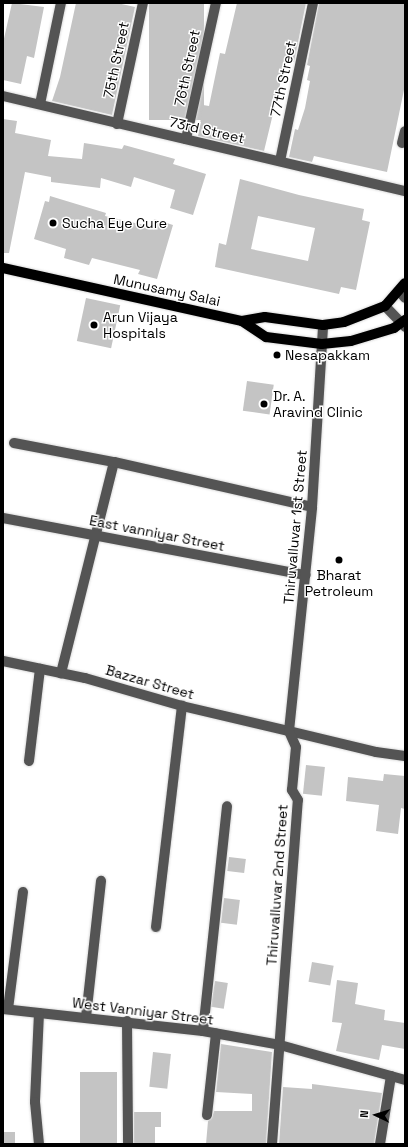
<!DOCTYPE html>
<html>
<head>
<meta charset="utf-8">
<style>
  body { margin:0 }
  #map { position:relative; width:408px; height:1147px; overflow:hidden; background:#fff; font-family:"Space Grotesk",sans-serif }
  div>[style] { position:absolute }
  .building>* { inset:0; background:#c4c4c4; transform-origin:0 0 }
  .roads { filter:drop-shadow(0 0 1px #dbdbdb) drop-shadow(0 0 1px #dbdbdb) }
  .minor>* { height:10px; margin:-5px; padding:0 5px; transform-origin:5px; border-radius:5px; background:#545454 }
  .major>* { height:10px; margin:-5px; padding:0 5px; transform-origin:5px; border-radius:5px; background:#000 }
  .dots>* { width:11px; height:11px; translate:-50% -50%; box-sizing:border-box; border:2px solid #fff; border-radius:50% }
  span { translate:-50% -50%; white-space:nowrap; text-align:center; line-height:1.15; -webkit-text-stroke:3px #fff; paint-order:stroke }
  .street-label { font-size:14px; color:#000 }
  .poi-label { font-size:14px; color:#000 }
  .left { translate:0 -50%; text-align:left }
  .frame { position:absolute; inset:0; border:4px solid #000; pointer-events:none }
  .north { position:absolute; left:356px; top:1095px; width:40px; height:40px; -webkit-text-stroke:3px #fff; paint-order:stroke; rotate:274deg; font-size:11px; font-weight:700; line-height:16px; text-align:center; color:#000 }
  .north::after { content:''; display:block; margin:auto; width:14px; height:18px; background:#000; clip-path:polygon(50% 0,100% 100%,50% 72%,0 100%) }
</style>
</head>
<body>
<div id="map">
  <div class="building">
    <div style="clip-path:polygon(12px 3px,44px 7px,34px 58px,27px 56px,21px 84px,3px 80px,3px 43px)"></div>
    <div style="clip-path:polygon(76px 3px,117px 3px,135px 7px,112px 115px,52px 101px,60px 77px)"></div>
    <div style="left:149px;top:3px;width:55px;height:117px"></div>
    <div style="clip-path:polygon(237px 3px,306px 3px,294px 62px,286px 60px,264px 151px,198px 136px,203px 105px,209px 106px,220px 53px,225px 54px)"></div>
    <div style="clip-path:polygon(319px 3px,405px 3px,405px 85px,387px 172px,314px 156px,312px 162px,289px 157px,295px 129px,298px 130px,305px 108px,310px 81px,307px 80px,310px 66px,307px 65px)"></div>
    <div style="clip-path:polygon(3px 119px,17px 121px,15px 133px,51px 140px,48px 156px,82px 159px,84px 143px,122px 149px,124px 145px,175px 159px,173px 164px,206px 174px,193px 215px,170px 208px,175px 190px,134px 177px,131px 187px,101px 178px,100px 188px,51px 182px,51px 177px,25px 172px,9px 253px,3px 253px)"></div>
    <div style="clip-path:polygon(evenodd,240px 179px,299px 195px,364px 209px,362px 220px,370px 222px,356px 290px,341px 287px,339px 294px,215px 267px,219px 243px,226px 245px,240px 179px,258px 216px,315px 228px,308px 261px,251px 249px,258px 216px)"></div>
    <div style="clip-path:polygon(50px 196px,106px 213px,105px 216px,152px 227px,154px 219px,173px 225px,157px 279px,138px 274px,140px 270px,92px 258px,89px 265px,64px 258px,66px 249px,34px 239px,45px 201px,49px 202px)"></div>
    <div style="left:86px;top:298px;width:35px;height:44px;rotate:12deg"></div>
    <div style="left:247px;top:381px;width:27px;height:30px;rotate:8deg"></div>
    <div style="left:306px;top:765px;width:19px;height:29px;rotate:6deg"></div>
    <div style="clip-path:polygon(384px 774px,405px 776px,405px 809px,401px 808px,398px 834px,376px 831px,379px 805px,346px 801px,348px 777px,383px 781px)"></div>
    <div style="left:229px;top:857px;width:17px;height:14px;rotate:7deg"></div>
    <div style="left:224px;top:898px;width:16px;height:25px;rotate:7deg"></div>
    <div style="left:312px;top:962px;width:22px;height:20px;rotate:10deg"></div>
    <div style="clip-path:polygon(337px 980px,358px 983px,355px 1004px,385px 1010px,384px 1020px,405px 1023px,405px 1049px,382px 1045px,379px 1060px,336px 1051px,342px 1023px,332px 1022px)"></div>
    <div style="left:215px;top:981px;width:13px;height:26px;rotate:9deg"></div>
    <div style="clip-path:polygon(221px 1044px,272px 1052px,266px 1144px,206px 1144px,208px 1121px,212px 1118px,214px 1111px,252px 1111px,252px 1094px,216px 1092px)"></div>
    <div style="left:153px;top:1052px;width:18px;height:35px;rotate:6deg"></div>
    <div style="left:80px;top:1072px;width:37px;height:72px"></div>
    <div style="clip-path:polygon(312px 1084px,382px 1093px,374px 1144px,279px 1144px,283px 1087px,312px 1089px)"></div>
    <div style="clip-path:polygon(134px 1112px,161px 1112px,161px 1127px,155px 1127px,155px 1144px,134px 1144px)"></div>
    <div style="left:3px;top:1132px;width:12px;height:12px"></div>
  </div>
  <div class="roads">
    <div class="minor">
      <div style="left:3px;top:96px;width:413px;rotate:13.3deg"></div>
      <div style="left:40px;top:104px;width:103px;rotate:-78.3deg"></div>
      <div style="left:117px;top:124px;width:124px;rotate:-77.9deg"></div>
      <div style="left:186px;top:139px;width:139px;rotate:-77.6deg"></div>
      <div style="left:402px;top:143px;width:12px;rotate:-76deg"></div>
      <div style="left:280px;top:161px;width:161px;rotate:-78.2deg"></div>
      <div style="left:399px;top:291px;width:9px;rotate:49deg"></div>
      <div style="left:385px;top:306px;width:29px;rotate:46deg"></div>
      <div style="left:14px;top:443px;width:102px;rotate:10.8deg"></div>
      <div style="left:114px;top:462px;width:218px;rotate:104.1deg"></div>
      <div style="left:114px;top:462px;width:203px;rotate:12.8deg"></div>
      <div style="left:3px;top:518px;width:308px;rotate:10.7deg"></div>
      <div style="left:3px;top:661px;width:84px;rotate:11.7deg"></div>
      <div style="left:85px;top:678px;width:101px;rotate:16.1deg"></div>
      <div style="left:182px;top:706px;width:110px;rotate:13.2deg"></div>
      <div style="left:289px;top:731px;width:89px;rotate:13.6deg"></div>
      <div style="left:376px;top:752px;width:29px;rotate:8deg"></div>
      <div style="left:289px;top:731px;width:225px;rotate:-84.1deg"></div>
      <div style="left:312px;top:507px;width:182px;rotate:-86.5deg"></div>
      <div style="left:29px;top:761px;width:93px;rotate:-83.2deg"></div>
      <div style="left:156px;top:927px;width:223px;rotate:-83.3deg"></div>
      <div style="left:3px;top:1009px;width:201px;rotate:6.3deg"></div>
      <div style="left:203px;top:1031px;width:78px;rotate:10.3deg"></div>
      <div style="left:280px;top:1045px;width:130px;rotate:15.6deg"></div>
      <div style="left:8px;top:1009px;width:118px;rotate:-82.7deg"></div>
      <div style="left:39px;top:1013px;width:89px;rotate:92.6deg"></div>
      <div style="left:35px;top:1102px;width:42px;rotate:84.6deg"></div>
      <div style="left:86px;top:1017px;width:137px;rotate:-83.7deg"></div>
      <div style="left:127px;top:1021px;width:123px;rotate:89.5deg"></div>
      <div style="left:203px;top:1031px;width:226px;rotate:-83.9deg"></div>
      <div style="left:207px;top:1115px;width:82px;rotate:-83.7deg"></div>
      <div style="left:272px;top:1144px;width:345px;rotate:-85.7deg"></div>
      <div style="left:298px;top:800px;width:12px;rotate:-121deg"></div>
      <div style="left:292px;top:790px;width:43px;rotate:-84.7deg"></div>
      <div style="left:296px;top:747px;width:17px;rotate:-114deg"></div>
      <div style="left:380px;top:1144px;width:69px;rotate:-80.8deg"></div>
    </div>
    <div class="major">
      <div style="left:3px;top:268px;width:245px;rotate:12.5deg"></div>
      <div style="left:242px;top:321px;width:29px;rotate:34deg"></div>
      <div style="left:266px;top:337px;width:56px;rotate:7.1deg"></div>
      <div style="left:322px;top:344px;width:29px;rotate:-6deg"></div>
      <div style="left:351px;top:341px;width:45px;rotate:-16.8deg"></div>
      <div style="left:394px;top:328px;width:14px;rotate:-36deg"></div>
      <div style="left:242px;top:321px;width:23px;rotate:-10deg"></div>
      <div style="left:265px;top:317px;width:59px;rotate:7.9deg"></div>
      <div style="left:323px;top:325px;width:21px;rotate:-8deg"></div>
      <div style="left:344px;top:322px;width:44px;rotate:-21.3deg"></div>
      <div style="left:385px;top:306px;width:30px;rotate:-49deg"></div>
    </div>
  </div>
  <div class="dots">
    <div style="left:53px;top:223px;background:#000"></div>
    <div style="left:94px;top:325px;background:#000"></div>
    <div style="left:277px;top:355px;background:#000"></div>
    <div style="left:264px;top:404px;background:#000"></div>
    <div style="left:339px;top:560px;background:#000"></div>
  </div>
  <div class="street-label">
    <span style="left:116px;top:60px;rotate:-78deg">75th Street</span>
    <span style="left:187px;top:68px;rotate:-78deg">76th Street</span>
    <span style="left:283px;top:79px;rotate:-78deg">77th Street</span>
    <span style="left:207px;top:130px;rotate:13deg">73rd Street</span>
    <span style="left:167px;top:290px;rotate:12deg">Munusamy Salai</span>
    <span style="left:295px;top:527px;rotate:-85deg">Thiruvalluvar 1st Street</span>
    <span style="left:157px;top:533px;rotate:11deg">East vanniyar Street</span>
    <span style="left:150px;top:682px;rotate:16deg">Bazzar Street</span>
    <span style="left:277px;top:885px;rotate:-86deg">Thiruvalluvar 2nd Street</span>
    <span style="left:143px;top:1011px;rotate:7deg">West Vanniyar Street</span>
  </div>
  <div class="poi-label">
    <span class="left" style="left:62px;top:223px">Sucha Eye Cure</span>
    <span class="left" style="left:103px;top:325px">Arun Vijaya<br>Hospitals</span>
    <span class="left" style="left:285px;top:355px">Nesapakkam</span>
    <span class="left" style="left:273px;top:404px">Dr. A.<br>Aravind Clinic</span>
    <span style="left:339px;top:583px">Bharat<br>Petroleum</span>
  </div>
  <div class="frame"></div>
  <div class="north">N</div>
</div>
</body>
</html>
